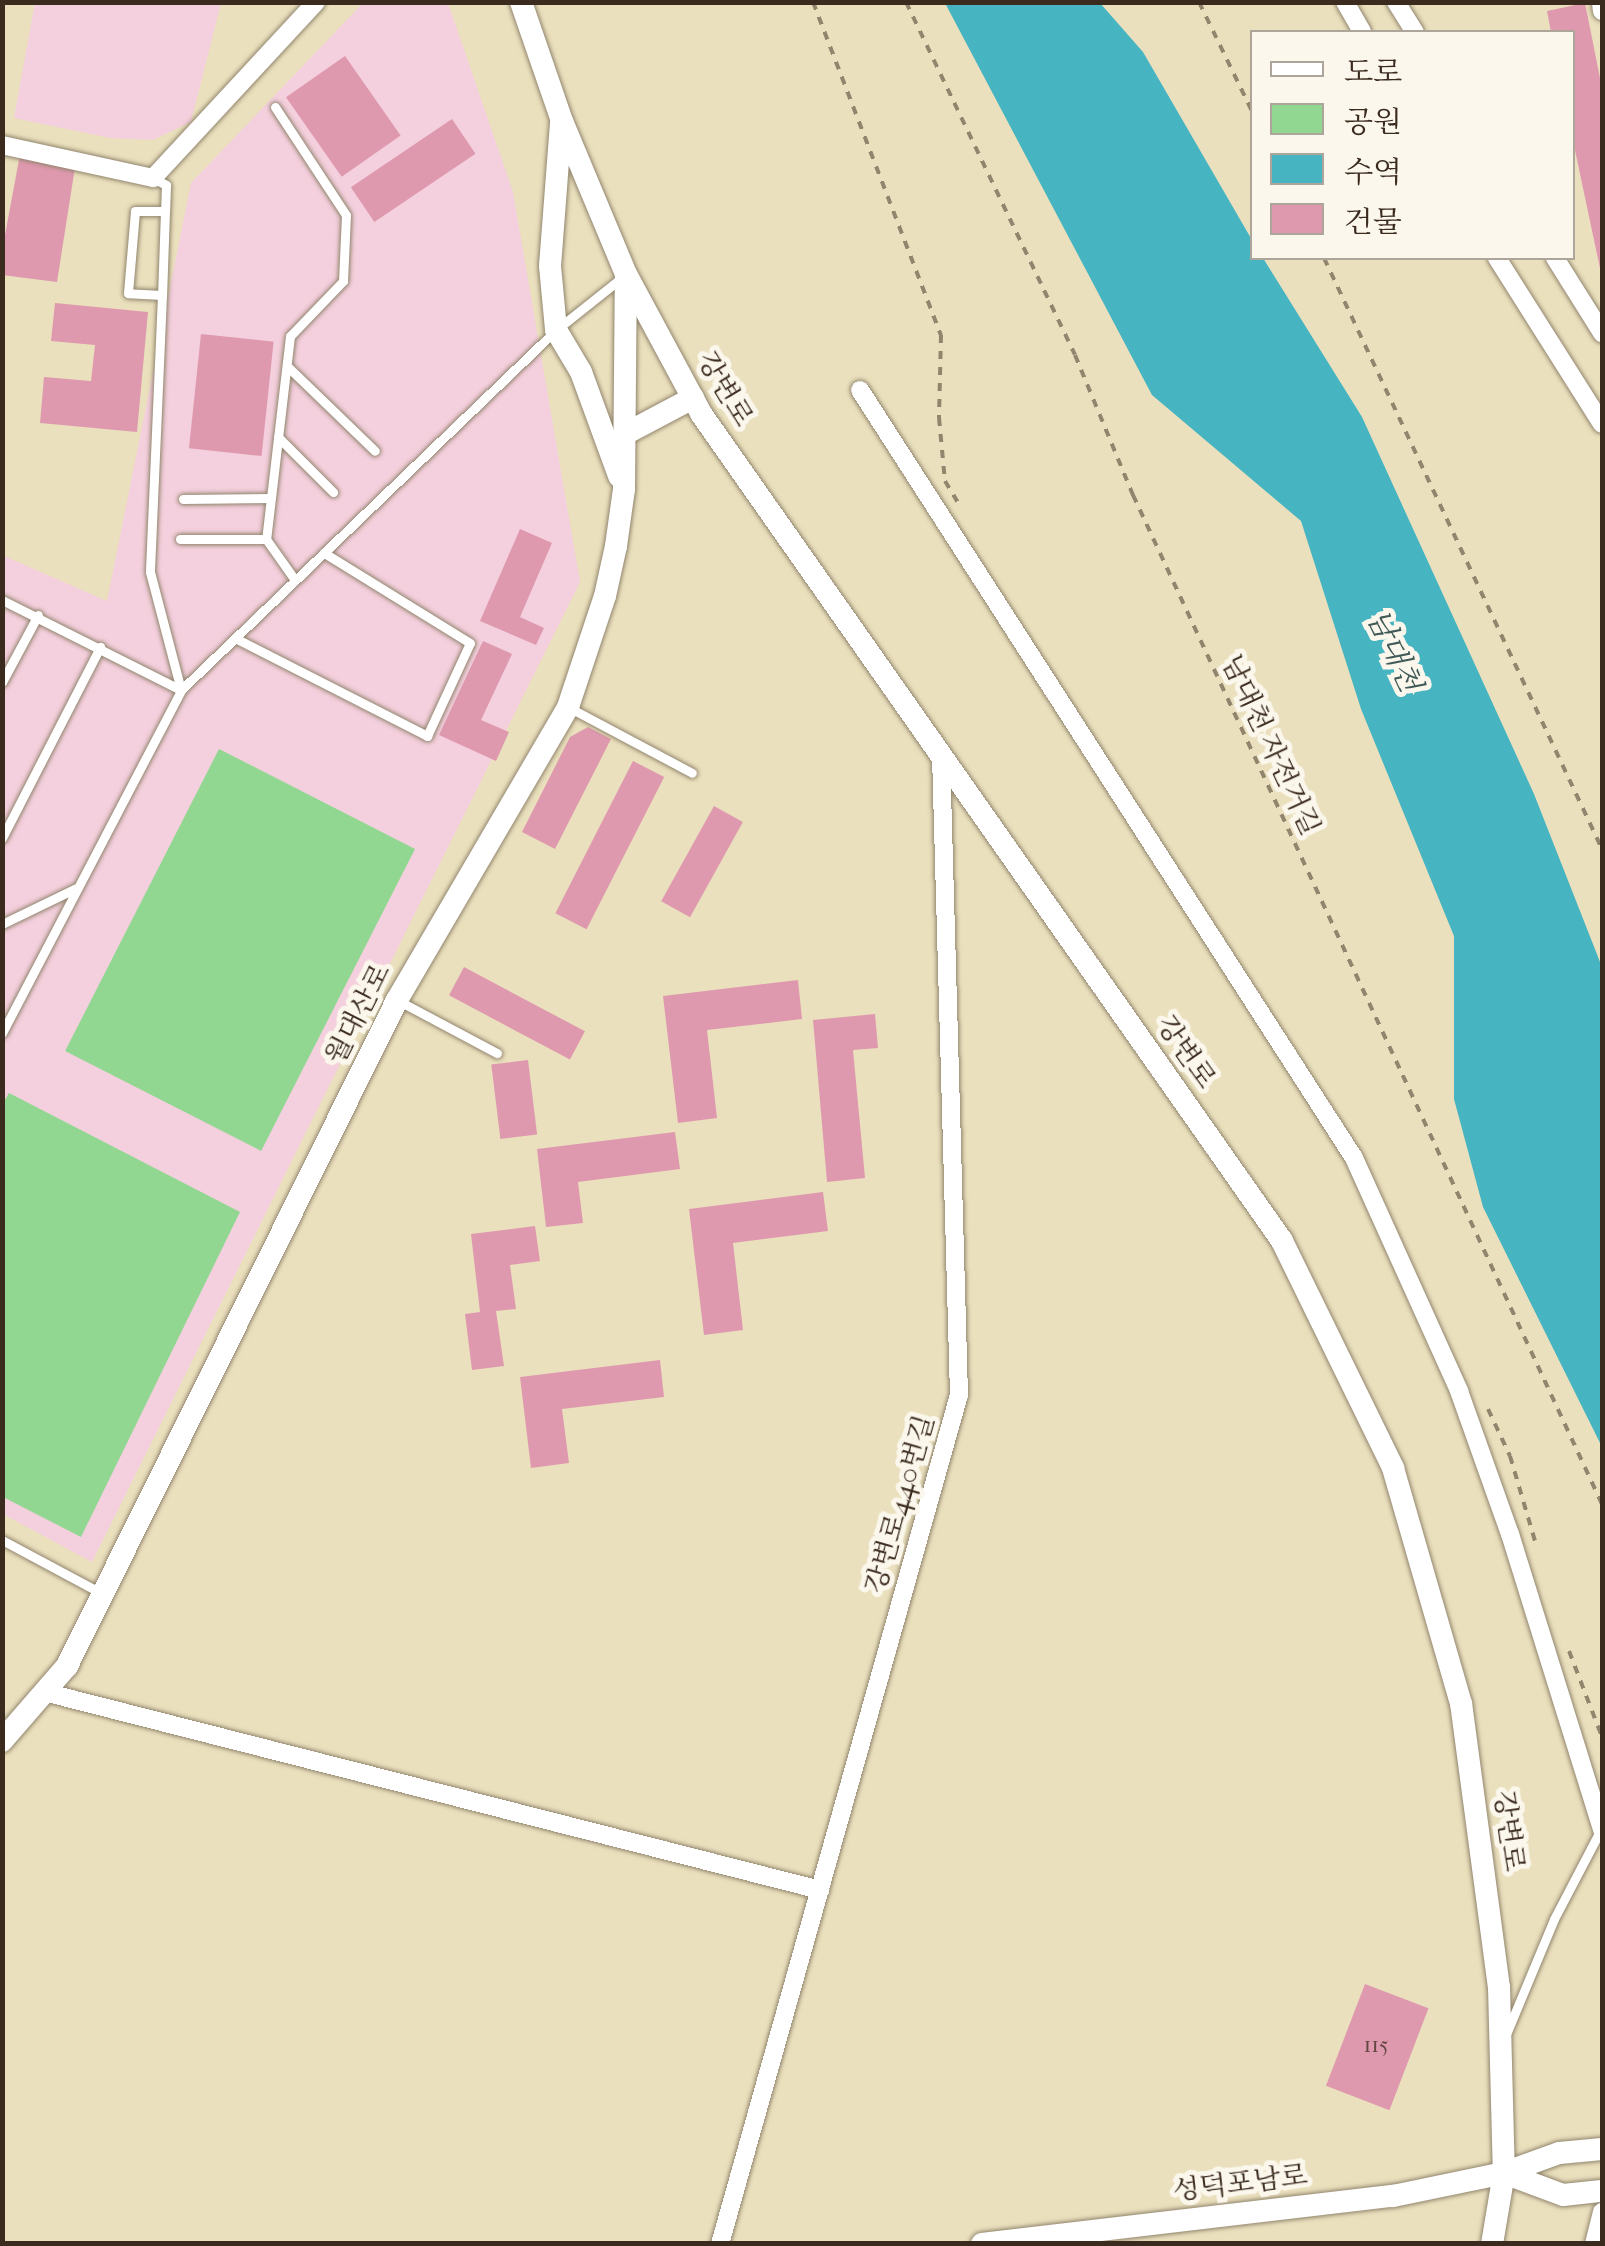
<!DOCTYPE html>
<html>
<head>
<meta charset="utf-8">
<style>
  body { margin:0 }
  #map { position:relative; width:1605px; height:2246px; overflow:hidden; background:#eae0bd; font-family:"IM FELL French Canon","Noto Serif KR",serif }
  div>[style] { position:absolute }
  .built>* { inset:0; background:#f4cfdd }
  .green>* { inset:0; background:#91d791; transform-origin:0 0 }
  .water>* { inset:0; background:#46b4c1 }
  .building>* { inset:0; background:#df99af; transform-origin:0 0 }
  .path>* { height:4px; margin-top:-2px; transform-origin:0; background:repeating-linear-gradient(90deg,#92856e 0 8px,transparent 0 16px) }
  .roads { filter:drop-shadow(0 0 2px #92856e) drop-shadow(0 0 2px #92856e) }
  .service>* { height:9px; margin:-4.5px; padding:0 4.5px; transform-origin:4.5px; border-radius:4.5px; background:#fff }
  .minor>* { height:18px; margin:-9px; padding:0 9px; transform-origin:9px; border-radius:9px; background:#fff }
  .tertiary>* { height:22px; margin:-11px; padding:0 11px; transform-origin:11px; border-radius:11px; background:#fff }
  span { translate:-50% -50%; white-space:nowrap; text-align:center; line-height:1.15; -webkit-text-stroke:10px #fbf7ec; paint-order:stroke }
  .number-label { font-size:22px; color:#644642 }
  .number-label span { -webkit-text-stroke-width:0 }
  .street-label { font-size:28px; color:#3b2a1e }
  .water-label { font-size:30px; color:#3f5a57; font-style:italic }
  .frame { position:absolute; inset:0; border:5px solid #3b2a1e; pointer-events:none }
  .legend { position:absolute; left:1250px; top:30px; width:325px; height:230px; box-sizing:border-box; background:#fbf7ec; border:2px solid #aea59a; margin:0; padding:12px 18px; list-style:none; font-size:30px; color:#3b2a1e }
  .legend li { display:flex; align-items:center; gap:20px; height:50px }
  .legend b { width:50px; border:2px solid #aea59a }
</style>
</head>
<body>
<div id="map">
  <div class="built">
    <div style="clip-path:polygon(35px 2px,221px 3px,191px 122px,153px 140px,110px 138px,14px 118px)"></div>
    <div style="clip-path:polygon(363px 3px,448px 3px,513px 192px,580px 582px,92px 1562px,3px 1514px,2px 555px,107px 601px,191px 183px)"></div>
  </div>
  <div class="green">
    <div style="left:219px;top:749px;width:220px;height:339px;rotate:27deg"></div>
    <div style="clip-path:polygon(9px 1093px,240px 1212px,81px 1537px,3px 1497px,2px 1105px)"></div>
  </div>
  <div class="water">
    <div style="clip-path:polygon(945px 3px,1100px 3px,1143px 52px,1252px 240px,1252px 258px,1263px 258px,1362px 417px,1534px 794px,1602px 967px,1602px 1447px,1483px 1207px,1454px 1099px,1454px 936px,1361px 709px,1301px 521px,1152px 395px)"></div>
  </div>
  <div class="building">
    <div style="clip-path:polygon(1585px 3px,1602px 88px,1601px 273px,1572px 136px,1572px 32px,1551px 32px,1547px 11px)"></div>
    <div style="left:345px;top:56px;width:97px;height:72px;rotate:55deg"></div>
    <div style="left:452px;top:119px;width:42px;height:122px;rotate:56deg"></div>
    <div style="clip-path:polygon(21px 149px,76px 161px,57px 282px,2px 275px,2px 251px)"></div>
    <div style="clip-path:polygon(55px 303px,148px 312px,137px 432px,40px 423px,44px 377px,91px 381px,95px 345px,51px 341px)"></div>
    <div style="left:201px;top:334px;width:73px;height:115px;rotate:6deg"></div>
    <div style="clip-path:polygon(520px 529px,552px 543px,520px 617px,544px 628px,536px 645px,480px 621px)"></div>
    <div style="clip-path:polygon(483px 641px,512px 654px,481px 720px,509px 732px,496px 761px,439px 735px)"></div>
    <div style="clip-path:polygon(588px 727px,611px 739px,555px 849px,522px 832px,570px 737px)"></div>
    <div style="left:633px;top:761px;width:35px;height:171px;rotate:27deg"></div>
    <div style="left:714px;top:806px;width:33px;height:109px;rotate:29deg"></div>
    <div style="left:464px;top:967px;width:137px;height:32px;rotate:28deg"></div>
    <div style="clip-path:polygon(798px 980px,802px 1019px,707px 1030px,717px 1118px,678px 1123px,663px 996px)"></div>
    <div style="clip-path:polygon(875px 1014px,878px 1048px,853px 1050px,865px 1178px,827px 1182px,813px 1020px)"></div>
    <div style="left:528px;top:1060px;width:75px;height:37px;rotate:83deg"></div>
    <div style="clip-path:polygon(675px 1132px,680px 1169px,578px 1182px,583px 1223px,546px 1227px,537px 1149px)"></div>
    <div style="clip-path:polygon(823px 1192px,828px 1231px,733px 1243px,743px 1330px,704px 1335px,689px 1209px)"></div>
    <div style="clip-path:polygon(535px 1226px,540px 1261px,510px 1265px,516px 1309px,496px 1311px,504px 1366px,472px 1370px,465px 1314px,480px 1312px,471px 1234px)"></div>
    <div style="clip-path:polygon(660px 1360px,664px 1397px,562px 1409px,569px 1463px,531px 1468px,520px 1377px)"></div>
    <div style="left:1365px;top:1984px;width:68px;height:109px;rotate:21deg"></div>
  </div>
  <div class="path">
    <div style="left:813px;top:2px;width:357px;rotate:69deg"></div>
    <div style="left:941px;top:335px;width:83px;rotate:91.4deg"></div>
    <div style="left:939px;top:418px;width:63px;rotate:84.6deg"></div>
    <div style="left:945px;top:481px;width:27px;rotate:59deg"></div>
    <div style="left:906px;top:2px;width:391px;rotate:64.4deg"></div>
    <div style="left:1075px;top:355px;width:152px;rotate:67.5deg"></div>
    <div style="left:1133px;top:495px;width:1113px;rotate:65.07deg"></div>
    <div style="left:1199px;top:2px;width:121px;rotate:64.1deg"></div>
    <div style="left:1324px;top:258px;width:653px;rotate:64.81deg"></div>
    <div style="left:1488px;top:1409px;width:52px;rotate:64.9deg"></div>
    <div style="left:1510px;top:1456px;width:89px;rotate:73.6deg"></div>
    <div style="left:1569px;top:1651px;width:92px;rotate:69deg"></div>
  </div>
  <div class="roads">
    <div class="service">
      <div style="left:275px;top:107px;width:129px;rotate:56.7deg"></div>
      <div style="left:346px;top:215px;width:66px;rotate:92.6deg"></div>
      <div style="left:343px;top:281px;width:76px;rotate:133.9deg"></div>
      <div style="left:290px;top:336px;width:204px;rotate:96.7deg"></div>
      <div style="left:266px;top:539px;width:50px;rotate:54.7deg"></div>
      <div style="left:153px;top:178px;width:15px;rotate:28deg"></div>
      <div style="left:166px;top:185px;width:26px;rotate:92deg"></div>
      <div style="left:162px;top:295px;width:34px;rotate:-177deg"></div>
      <div style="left:128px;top:293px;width:82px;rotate:-85.1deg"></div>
      <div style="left:135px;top:211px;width:30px"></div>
      <div style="left:165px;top:211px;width:84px;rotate:92deg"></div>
      <div style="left:162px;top:295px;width:277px;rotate:92.5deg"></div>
      <div style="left:150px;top:572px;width:122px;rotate:75.3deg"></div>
      <div style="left:287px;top:366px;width:122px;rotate:44deg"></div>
      <div style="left:278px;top:437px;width:78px;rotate:45deg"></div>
      <div style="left:183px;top:499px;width:88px;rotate:-0.7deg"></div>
      <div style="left:180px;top:539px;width:86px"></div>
      <div style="left:2px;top:600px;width:200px;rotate:26.7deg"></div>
      <div style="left:235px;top:638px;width:216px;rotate:27deg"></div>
      <div style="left:427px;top:736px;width:102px;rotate:-65.2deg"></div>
      <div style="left:470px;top:643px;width:172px;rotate:-148.3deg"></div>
      <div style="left:2px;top:682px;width:76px;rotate:-61.8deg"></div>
      <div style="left:570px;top:708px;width:138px;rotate:28deg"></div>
      <div style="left:2px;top:838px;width:215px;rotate:-62.8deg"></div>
      <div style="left:2px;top:924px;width:82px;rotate:-25.9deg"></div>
      <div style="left:399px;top:1001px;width:111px;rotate:28deg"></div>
      <div style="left:2px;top:1033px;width:387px;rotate:-62.4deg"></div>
      <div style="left:181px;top:690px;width:520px;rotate:-43.83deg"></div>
      <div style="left:556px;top:330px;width:87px;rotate:-38.5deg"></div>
      <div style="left:2px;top:1540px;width:112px;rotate:28.2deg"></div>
      <div style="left:1507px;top:2032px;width:122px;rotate:-67.4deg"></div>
      <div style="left:1554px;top:1919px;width:102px;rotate:-62.4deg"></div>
    </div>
    <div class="minor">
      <div style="left:1345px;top:2px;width:34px;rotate:60deg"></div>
      <div style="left:1396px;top:2px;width:36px;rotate:58deg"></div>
      <div style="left:1601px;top:2px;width:9px;rotate:84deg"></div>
      <div style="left:2px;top:145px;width:155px;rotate:12.3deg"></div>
      <div style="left:153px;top:178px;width:240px;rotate:-47.2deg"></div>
      <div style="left:1497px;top:258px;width:196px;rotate:57.7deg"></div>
      <div style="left:1555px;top:258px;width:89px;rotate:57.9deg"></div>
      <div style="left:860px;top:390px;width:913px;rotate:57.25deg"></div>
      <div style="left:1354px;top:1158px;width:256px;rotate:65.7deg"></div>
      <div style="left:1459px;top:1391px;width:152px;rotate:70.4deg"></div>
      <div style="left:1510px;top:1534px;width:310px;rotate:72.7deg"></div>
      <div style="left:44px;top:1692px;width:801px;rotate:14.31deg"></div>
      <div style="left:720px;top:2244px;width:882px;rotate:-74.28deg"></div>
      <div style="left:959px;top:1395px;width:639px;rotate:-91.61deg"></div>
      <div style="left:1594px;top:2244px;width:33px;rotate:-76deg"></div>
    </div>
    <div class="tertiary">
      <div style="left:521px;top:2px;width:126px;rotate:71deg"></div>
      <div style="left:562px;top:121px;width:166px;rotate:67.3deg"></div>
      <div style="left:626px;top:274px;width:160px;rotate:61.7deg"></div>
      <div style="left:702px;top:415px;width:1009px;rotate:54.92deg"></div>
      <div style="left:1282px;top:1241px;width:253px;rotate:63.9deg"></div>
      <div style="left:1393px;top:1468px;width:245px;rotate:73.9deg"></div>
      <div style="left:1461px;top:1703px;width:287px;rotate:82.4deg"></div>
      <div style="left:1499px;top:1987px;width:186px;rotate:88.5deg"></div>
      <div style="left:1504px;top:2173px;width:72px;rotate:99.6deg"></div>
      <div style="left:561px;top:123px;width:143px;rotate:94.4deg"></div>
      <div style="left:550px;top:266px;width:64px;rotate:84.6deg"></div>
      <div style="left:556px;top:330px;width:49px;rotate:59.2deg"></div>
      <div style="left:581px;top:372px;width:111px;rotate:69.9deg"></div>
      <div style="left:625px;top:434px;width:77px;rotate:-27.9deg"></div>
      <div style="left:2px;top:1741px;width:99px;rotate:-49.1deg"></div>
      <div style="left:67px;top:1666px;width:743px;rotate:-63.64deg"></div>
      <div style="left:397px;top:1000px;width:339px;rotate:-59.7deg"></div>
      <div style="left:568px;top:707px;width:117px;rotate:-71.6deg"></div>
      <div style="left:605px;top:596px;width:51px;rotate:-77.6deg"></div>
      <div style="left:616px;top:546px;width:58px;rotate:-82deg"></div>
      <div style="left:624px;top:489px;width:210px;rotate:-89.5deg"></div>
      <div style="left:1602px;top:2149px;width:43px;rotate:174.7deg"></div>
      <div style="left:1559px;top:2153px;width:59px;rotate:160deg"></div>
      <div style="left:1504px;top:2173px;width:63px;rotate:20.4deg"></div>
      <div style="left:1563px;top:2195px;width:39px;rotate:-6deg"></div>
      <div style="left:982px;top:2244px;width:414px;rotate:-6.7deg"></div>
      <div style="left:1393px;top:2196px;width:113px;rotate:-11.7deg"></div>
    </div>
  </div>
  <div class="number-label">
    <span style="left:1376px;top:2046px">115</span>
  </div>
  <div class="street-label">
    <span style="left:725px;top:389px;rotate:59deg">강변로</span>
    <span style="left:1271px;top:745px;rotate:65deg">남대천 자전거길</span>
    <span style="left:358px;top:1014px;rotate:-63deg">월대산로</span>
    <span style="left:1186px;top:1052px;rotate:55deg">강변로</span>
    <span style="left:900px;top:1504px;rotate:-74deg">강변로440번길</span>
    <span style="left:1509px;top:1831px;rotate:82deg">강변로</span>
    <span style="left:1240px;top:2183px;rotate:-7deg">성덕포남로</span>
  </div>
  <div class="water-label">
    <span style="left:1393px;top:651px;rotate:65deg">남대천</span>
  </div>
  <div class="frame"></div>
  <ul class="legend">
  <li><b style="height:12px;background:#fff"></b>도로</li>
  <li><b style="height:28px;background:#91d791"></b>공원</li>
  <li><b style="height:28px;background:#46b4c1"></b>수역</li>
  <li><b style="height:28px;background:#df99af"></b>건물</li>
  </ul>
</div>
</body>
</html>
